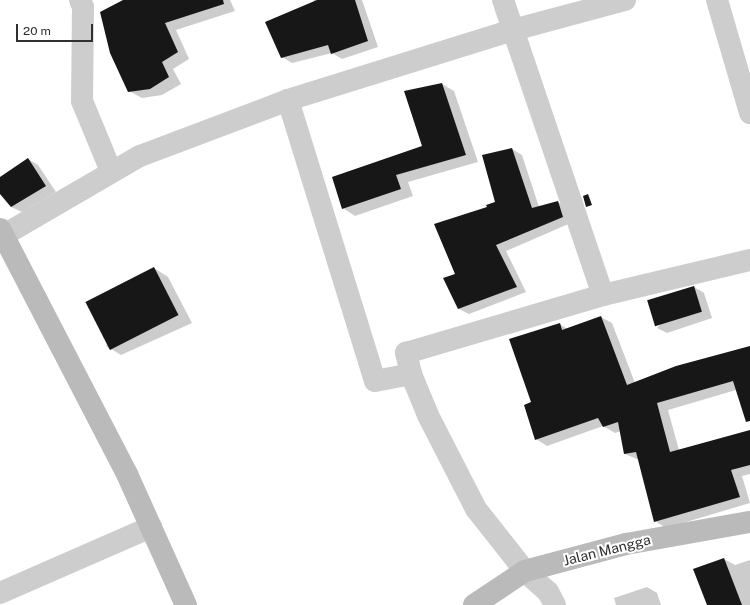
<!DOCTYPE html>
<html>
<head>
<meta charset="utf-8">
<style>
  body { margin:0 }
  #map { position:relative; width:750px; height:605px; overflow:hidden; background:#fff; font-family:"Public Sans",sans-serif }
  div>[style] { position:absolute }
  .shadow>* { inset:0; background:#0003 }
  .building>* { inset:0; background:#171717; transform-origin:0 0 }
  .street>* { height:22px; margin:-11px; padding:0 11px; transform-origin:11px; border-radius:11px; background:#cdcdcd }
  .secondary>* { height:22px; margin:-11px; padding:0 11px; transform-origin:11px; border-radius:11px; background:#bababa }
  span { translate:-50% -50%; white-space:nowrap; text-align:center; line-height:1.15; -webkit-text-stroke:4px #fff; paint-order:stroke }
  .street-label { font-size:14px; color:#303030 }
  .scale { position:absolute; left:16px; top:24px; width:77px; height:18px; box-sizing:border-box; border:2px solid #303030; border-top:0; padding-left:5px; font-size:12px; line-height:14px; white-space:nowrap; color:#303030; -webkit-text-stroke:3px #fff; paint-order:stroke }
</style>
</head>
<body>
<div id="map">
  <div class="shadow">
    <div style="clip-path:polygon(125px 0,230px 0,235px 11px,176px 30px,189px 59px,173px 69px,181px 84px,162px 95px,142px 98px,129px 91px)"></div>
    <div style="clip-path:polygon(314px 0,362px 0,378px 47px,342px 59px,332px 53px,292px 63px,282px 57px)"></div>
    <div style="clip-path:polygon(442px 84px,454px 91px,478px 162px,408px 182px,413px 196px,355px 216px,343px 208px,423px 147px)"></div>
    <div style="clip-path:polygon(512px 149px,522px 155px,539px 207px,558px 202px,568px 208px,573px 222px,506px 251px,526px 292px,469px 314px,459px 309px,456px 274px,488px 208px,496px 203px)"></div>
    <div style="clip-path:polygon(28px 159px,38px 165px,56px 192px,22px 212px,11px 207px,0 192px,0 178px)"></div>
    <div style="clip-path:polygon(154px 268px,168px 277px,192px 323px,121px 355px,106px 346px)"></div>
    <div style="clip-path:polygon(694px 287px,704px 293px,712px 318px,667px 333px,657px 328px)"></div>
    <div style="clip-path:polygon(601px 317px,612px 323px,635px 383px,750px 347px,750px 396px,736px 390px,668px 410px,679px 450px,750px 431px,750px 474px,742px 476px,750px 503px,666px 528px,655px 521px,639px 460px,625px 454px,621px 431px,615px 433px,603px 426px,547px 446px,536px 439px,533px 403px,560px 324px,567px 329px)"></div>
    <div style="clip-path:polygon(724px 559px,735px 565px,750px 560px,750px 605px,708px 605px)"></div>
    <div style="clip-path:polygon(647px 587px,657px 593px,661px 605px,616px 605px,614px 598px)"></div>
  </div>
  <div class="building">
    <div style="clip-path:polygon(123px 0,223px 0,224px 4px,165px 23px,178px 52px,162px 62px,169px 77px,150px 89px,128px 92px,110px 53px,100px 12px)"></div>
    <div style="clip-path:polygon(317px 0,355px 0,368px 41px,331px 54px,328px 45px,281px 58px,265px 22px)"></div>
    <div style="clip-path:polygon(442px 83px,466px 155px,396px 175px,401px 189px,342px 209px,332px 177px,422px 146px,404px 91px)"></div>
    <div style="clip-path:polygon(512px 148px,532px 208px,558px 201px,563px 217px,496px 245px,517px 287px,458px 309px,443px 278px,455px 274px,434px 224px,487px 207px,486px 205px,495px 202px,482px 155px)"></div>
    <div style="clip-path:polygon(28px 158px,46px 186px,11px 207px,0 194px,0 177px)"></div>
    <div style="clip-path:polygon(588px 194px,592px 205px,586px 207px,583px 196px)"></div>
    <div style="left:154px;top:267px;width:54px;height:77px;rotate:63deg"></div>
    <div style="left:694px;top:286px;width:27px;height:49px;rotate:73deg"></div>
    <div style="clip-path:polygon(601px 316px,627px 385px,676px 366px,750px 346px,750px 421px,746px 422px,733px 381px,657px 403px,670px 452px,750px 430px,750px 465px,731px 470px,740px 497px,654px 522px,636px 452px,624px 454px,618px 422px,603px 427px,598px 418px,535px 440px,524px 405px,531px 402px,509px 339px,560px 323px,562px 330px)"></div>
    <div style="clip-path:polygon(724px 558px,742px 605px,707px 605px,693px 569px)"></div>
  </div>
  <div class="street">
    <div style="left:80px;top:0;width:8px;rotate:67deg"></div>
    <div style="left:83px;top:7px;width:94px;rotate:90.6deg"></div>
    <div style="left:82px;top:101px;width:76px;rotate:67.5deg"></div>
    <div style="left:503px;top:0;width:311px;rotate:71.3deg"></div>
    <div style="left:717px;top:0;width:118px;rotate:73.7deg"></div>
    <div style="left:288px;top:100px;width:294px;rotate:72.8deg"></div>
    <div style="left:375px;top:381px;width:37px;rotate:-11deg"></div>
    <div style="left:4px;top:235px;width:157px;rotate:-30.2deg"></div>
    <div style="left:140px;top:156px;width:158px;rotate:-20.7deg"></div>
    <div style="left:288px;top:100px;width:236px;rotate:-17.3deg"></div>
    <div style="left:513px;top:30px;width:116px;rotate:-15deg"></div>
    <div style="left:0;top:593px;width:165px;rotate:-23.6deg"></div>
    <div style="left:555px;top:605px;width:15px;rotate:-118deg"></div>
    <div style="left:548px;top:592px;width:31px;rotate:-138deg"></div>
    <div style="left:525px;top:571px;width:79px;rotate:-128.3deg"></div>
    <div style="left:476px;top:509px;width:106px;rotate:-117.1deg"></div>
    <div style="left:428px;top:415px;width:44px;rotate:-112.5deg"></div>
    <div style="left:411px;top:374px;width:22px;rotate:-103deg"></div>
    <div style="left:406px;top:353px;width:205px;rotate:-16.4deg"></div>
    <div style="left:603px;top:295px;width:151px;rotate:-13.4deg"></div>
  </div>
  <div class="secondary">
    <div style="left:0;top:229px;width:276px;rotate:62.6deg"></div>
    <div style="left:127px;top:474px;width:144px;rotate:65.8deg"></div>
    <div style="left:474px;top:605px;width:61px;rotate:-33.7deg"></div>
    <div style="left:525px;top:571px;width:105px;rotate:-15deg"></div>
    <div style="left:626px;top:544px;width:126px;rotate:-10.1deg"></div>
  </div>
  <div class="street-label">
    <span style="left:607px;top:550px;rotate:-14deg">Jalan Mangga</span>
  </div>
  <div class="scale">20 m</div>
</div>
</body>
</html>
